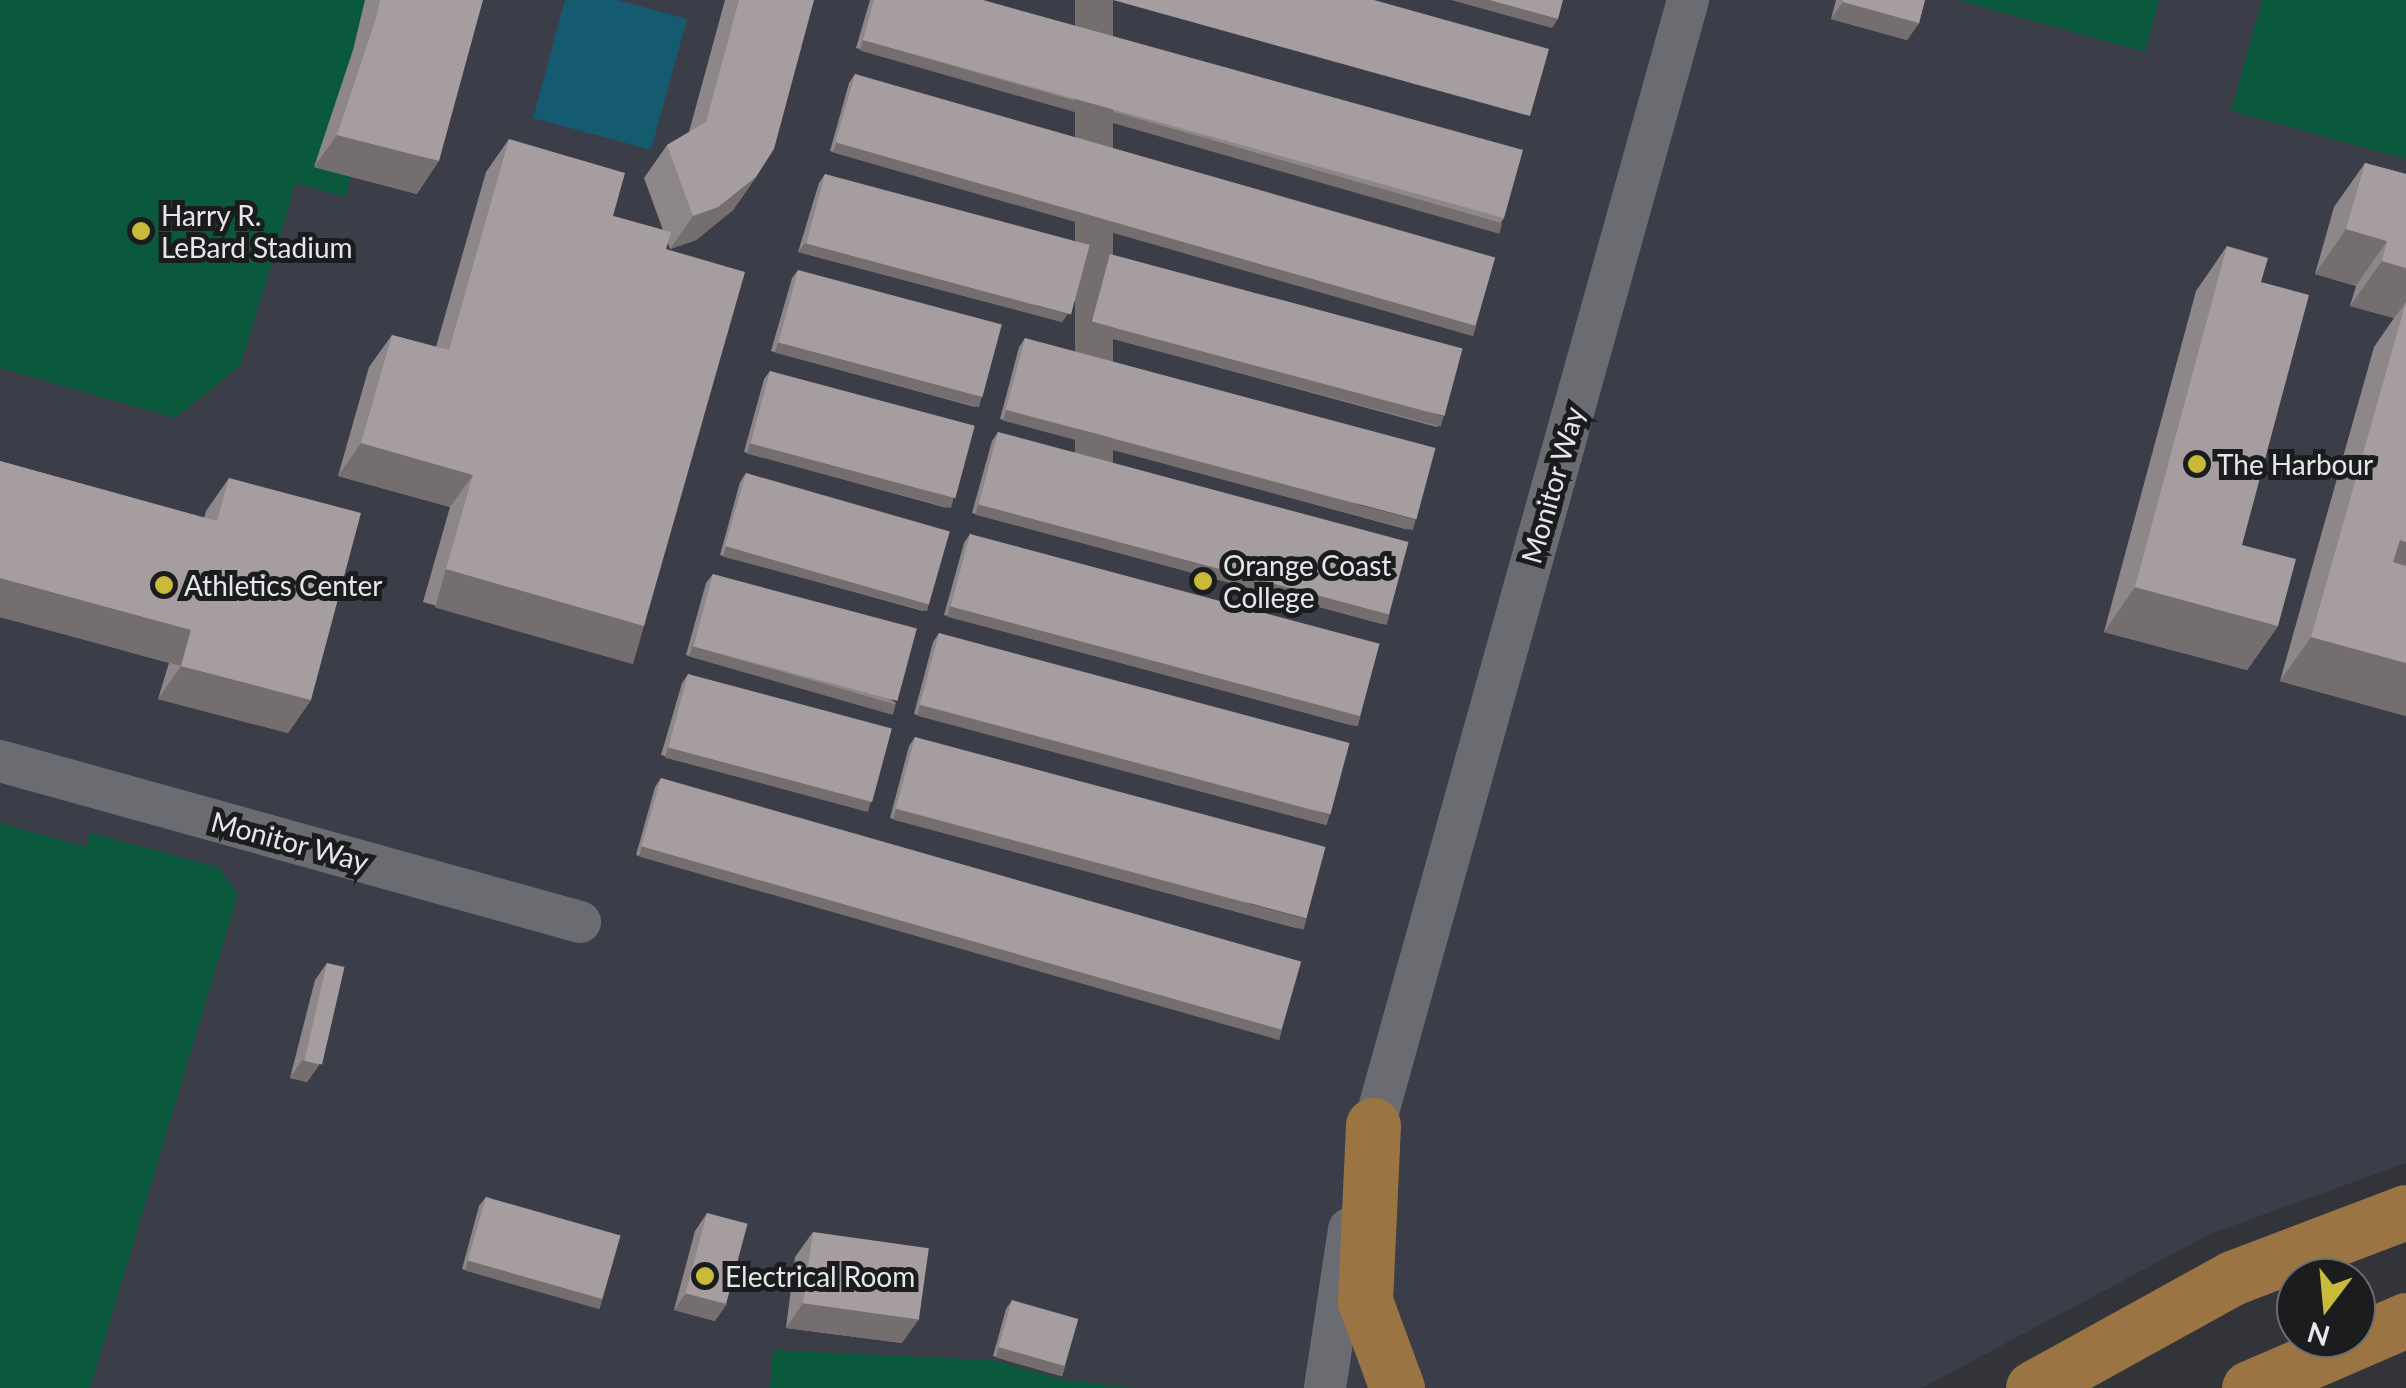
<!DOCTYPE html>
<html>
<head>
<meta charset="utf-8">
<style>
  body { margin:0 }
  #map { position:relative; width:2406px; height:1388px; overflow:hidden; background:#333439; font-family:Lato,sans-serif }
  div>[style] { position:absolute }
  .built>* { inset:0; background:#3b3d48 }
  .green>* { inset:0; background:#0a593d }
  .water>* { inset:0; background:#155b70 }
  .minor>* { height:42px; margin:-21px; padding:0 21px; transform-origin:21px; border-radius:21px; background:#6b6c72 }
  .major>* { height:55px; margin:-27.5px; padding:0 27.5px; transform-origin:27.5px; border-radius:27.5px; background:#9a7443 }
  .wall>* { inset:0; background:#8e8789 }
  .shaded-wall>* { inset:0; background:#746e6f; transform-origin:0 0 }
  .building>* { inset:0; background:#a59d9f; transform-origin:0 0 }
  .dots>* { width:28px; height:28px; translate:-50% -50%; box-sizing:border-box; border:5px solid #1b1c1e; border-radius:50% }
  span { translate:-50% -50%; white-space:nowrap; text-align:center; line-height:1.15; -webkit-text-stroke:10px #1b1c1e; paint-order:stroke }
  .poi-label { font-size:28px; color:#e6e7ea }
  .left { translate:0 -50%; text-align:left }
  .street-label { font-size:28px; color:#e6e7ea }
  .north { position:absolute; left:2276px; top:1258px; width:100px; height:100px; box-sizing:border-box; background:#1b1c1e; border:2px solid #6c6d70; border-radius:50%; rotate:196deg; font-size:28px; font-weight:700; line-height:40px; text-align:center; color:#e6e7ea }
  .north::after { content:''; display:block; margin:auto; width:35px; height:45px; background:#c9ba3a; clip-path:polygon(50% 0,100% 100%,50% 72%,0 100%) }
</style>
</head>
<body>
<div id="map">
  <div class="built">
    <div style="clip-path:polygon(0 0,2406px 0,2406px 1163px,2210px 1234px,1922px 1388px,0 1388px)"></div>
  </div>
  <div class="green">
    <div style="clip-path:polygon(0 0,474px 0,352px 175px,345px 197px,296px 183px,240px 366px,175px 418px,0 368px)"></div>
    <div style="clip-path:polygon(1958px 0,2159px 0,2145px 52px)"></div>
    <div style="clip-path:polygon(2262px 0,2406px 0,2406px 159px,2231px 111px)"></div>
    <div style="clip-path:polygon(0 823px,86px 847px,90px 833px,218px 867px,238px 894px,90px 1388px,0 1388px)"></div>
    <div style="clip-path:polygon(773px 1350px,992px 1360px,1064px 1380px,1138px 1388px,770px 1388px)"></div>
  </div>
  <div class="water">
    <div style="clip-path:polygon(565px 0,618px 0,687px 19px,651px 150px,533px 118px)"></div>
  </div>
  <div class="minor">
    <div style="left:0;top:761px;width:602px;rotate:15.51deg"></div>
    <div style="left:1366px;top:1155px;width:1199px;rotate:-74.42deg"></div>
    <div style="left:1325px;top:1388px;width:161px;rotate:-81.4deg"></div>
  </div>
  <div class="major">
    <div style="left:1373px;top:1125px;width:176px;rotate:92.6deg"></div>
    <div style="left:1365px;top:1301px;width:93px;rotate:69.8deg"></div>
    <div style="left:2033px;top:1388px;width:227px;rotate:-28.9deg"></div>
    <div style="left:2232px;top:1278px;width:186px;rotate:-20.8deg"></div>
    <div style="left:2249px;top:1388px;width:171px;rotate:-23.4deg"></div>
  </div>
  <div class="wall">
    <div style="clip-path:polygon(365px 0,483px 0,417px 194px,314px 167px,353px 50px)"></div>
    <div style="clip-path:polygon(725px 0,814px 0,756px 177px,733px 210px,696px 240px,670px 249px,668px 243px,666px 249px,644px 626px,622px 659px,423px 602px,450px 507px,338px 476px,369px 367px,392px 335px,436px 347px,486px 172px,509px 139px,613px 216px,663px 230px,644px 178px,667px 145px,689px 132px)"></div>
    <div style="clip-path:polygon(870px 0,983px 0,1504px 218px,1498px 227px,856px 48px)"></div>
    <div style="clip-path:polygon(1836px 0,1925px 0,1919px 23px,1907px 40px,1831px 19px)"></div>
    <div style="clip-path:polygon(855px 74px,1477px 321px,1471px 330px,830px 151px,849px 83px)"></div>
    <div style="clip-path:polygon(2365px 163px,2406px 174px,2406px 716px,2280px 681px,2374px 347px,2394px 318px,2350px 306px,2356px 286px,2315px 274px,2334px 207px)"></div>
    <div style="clip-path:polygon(825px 174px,1062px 322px,798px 252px,819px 183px)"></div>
    <div style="clip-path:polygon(2227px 246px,2261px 282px,2242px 545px,2278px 626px,2247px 670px,2104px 632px,2196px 291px)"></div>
    <div style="clip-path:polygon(1110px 254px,1443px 418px,1437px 427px,1085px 331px,1104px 262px)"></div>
    <div style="clip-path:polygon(798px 270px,981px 398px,975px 407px,771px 351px,792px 278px)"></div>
    <div style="clip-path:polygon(1025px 338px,1409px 530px,1000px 419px,1019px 347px)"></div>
    <div style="clip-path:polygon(770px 371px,947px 508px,744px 452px,764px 379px)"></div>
    <div style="clip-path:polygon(998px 432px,1389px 615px,1382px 624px,972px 513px,992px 441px)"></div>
    <div style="clip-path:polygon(0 461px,204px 518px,206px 511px,229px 478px,311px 700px,288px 733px,158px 699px,169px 663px,0 616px)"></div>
    <div style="clip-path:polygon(746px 473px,929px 602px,923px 611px,720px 555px,740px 482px)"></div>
    <div style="clip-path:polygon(970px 534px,1354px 726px,944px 615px,964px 543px)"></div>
    <div style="clip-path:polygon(713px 574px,896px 703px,890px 711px,686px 655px,706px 583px)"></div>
    <div style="clip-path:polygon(939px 633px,1329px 816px,1323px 824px,914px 714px,933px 642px)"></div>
    <div style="clip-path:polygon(688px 674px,871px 802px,865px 811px,661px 755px,682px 683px)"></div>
    <div style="clip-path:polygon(915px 737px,1300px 929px,890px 818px,909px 746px)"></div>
    <div style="clip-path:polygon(661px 778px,1277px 1034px,636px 855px,655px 787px)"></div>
    <div style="clip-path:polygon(327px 963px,319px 1065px,307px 1082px,290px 1078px,315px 980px)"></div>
    <div style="clip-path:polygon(486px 1197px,596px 1307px,462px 1269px,479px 1206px)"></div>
    <div style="clip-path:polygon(707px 1213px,715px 1321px,674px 1310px,695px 1231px)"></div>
    <div style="clip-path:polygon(813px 1232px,902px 1343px,786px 1328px,795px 1257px)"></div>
    <div style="clip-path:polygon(1012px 1300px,1065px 1366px,1058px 1375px,993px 1356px,1006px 1309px)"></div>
  </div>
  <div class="shaded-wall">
    <div style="left:1075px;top:0;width:38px;height:466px"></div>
    <div style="clip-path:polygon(1451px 0,1489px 0,1558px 19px,1552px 28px)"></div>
    <div style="clip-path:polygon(1843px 2px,1919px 23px,1907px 40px,1831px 19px)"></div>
    <div style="left:863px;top:40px;width:665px;height:11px;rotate:16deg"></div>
    <div style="clip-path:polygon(337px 135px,439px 161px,417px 194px,314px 167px)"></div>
    <div style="left:836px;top:142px;width:666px;height:11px;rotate:16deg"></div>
    <div style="clip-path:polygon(756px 177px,733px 210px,696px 240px,670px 249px,693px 216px)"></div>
    <div style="clip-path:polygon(2346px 229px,2387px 241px,2356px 286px,2315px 274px)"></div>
    <div style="clip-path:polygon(805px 243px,1068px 314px,1062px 322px,798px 252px)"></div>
    <div style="clip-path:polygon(2382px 261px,2406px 268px,2406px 322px,2406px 302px,2394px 318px,2350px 306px)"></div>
    <div style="left:1092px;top:322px;width:364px;height:11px;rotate:15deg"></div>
    <div style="left:778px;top:342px;width:211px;height:11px;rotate:15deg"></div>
    <div style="left:1006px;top:410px;width:424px;height:11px;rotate:15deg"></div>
    <div style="clip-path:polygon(361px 443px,473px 475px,450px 507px,338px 476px)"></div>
    <div style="left:750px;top:443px;width:211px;height:11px;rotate:15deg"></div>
    <div style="left:978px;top:504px;width:426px;height:11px;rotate:15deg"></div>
    <div style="clip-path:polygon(2400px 540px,2406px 542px,2406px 595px,2369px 584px)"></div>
    <div style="left:726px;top:546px;width:211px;height:11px;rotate:15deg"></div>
    <div style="left:446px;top:569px;width:206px;height:40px;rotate:16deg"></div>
    <div style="left:0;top:578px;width:198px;height:38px;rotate:15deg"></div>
    <div style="clip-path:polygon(2135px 587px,2278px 626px,2247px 670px,2104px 632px)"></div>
    <div style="left:950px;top:606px;width:425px;height:11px;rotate:15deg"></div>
    <div style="clip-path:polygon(2311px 637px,2406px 663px,2406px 716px,2280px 681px)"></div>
    <div style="left:692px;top:646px;width:212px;height:11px;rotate:16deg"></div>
    <div style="clip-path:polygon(181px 666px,311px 700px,288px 733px,158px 699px)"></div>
    <div style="left:920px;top:705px;width:424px;height:11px;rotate:15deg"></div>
    <div style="left:668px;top:747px;width:210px;height:11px;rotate:15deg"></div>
    <div style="left:896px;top:809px;width:425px;height:11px;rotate:15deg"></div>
    <div style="left:642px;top:846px;width:666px;height:11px;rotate:16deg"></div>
    <div style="clip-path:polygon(302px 1060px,319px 1065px,307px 1082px,290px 1078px)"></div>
    <div style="left:468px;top:1260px;width:140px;height:11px;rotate:16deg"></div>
    <div style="clip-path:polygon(686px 1293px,727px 1304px,715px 1321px,674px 1310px)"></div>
    <div style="clip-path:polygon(803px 1303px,920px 1318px,902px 1343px,786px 1328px)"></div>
    <div style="left:999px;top:1347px;width:69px;height:11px;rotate:16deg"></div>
  </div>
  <div class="building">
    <div style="clip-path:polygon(380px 0,483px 0,439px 161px,337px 135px,376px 18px)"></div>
    <div style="clip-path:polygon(739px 0,814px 0,774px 149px,756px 177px,718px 207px,693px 216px,667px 145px,706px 122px)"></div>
    <div style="clip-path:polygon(874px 0,983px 0,1523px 150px,1504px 218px,863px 40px)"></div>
    <div style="clip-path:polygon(1113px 0,1374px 0,1549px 49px,1530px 116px)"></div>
    <div style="clip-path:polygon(1489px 0,1563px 0,1558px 19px)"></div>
    <div style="clip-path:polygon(1843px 0,1925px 0,1919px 23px,1843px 2px)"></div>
    <div style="left:855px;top:74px;width:666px;height:71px;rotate:16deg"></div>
    <div style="clip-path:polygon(509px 139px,625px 173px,613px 216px,671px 232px,666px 249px,745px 272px,644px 626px,446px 569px,473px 475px,361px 443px,392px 335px,449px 350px)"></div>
    <div style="clip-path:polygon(2365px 163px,2406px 174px,2406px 268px,2382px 261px,2387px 241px,2346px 229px)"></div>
    <div style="left:825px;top:174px;width:274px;height:72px;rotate:15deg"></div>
    <div style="clip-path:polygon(2227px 246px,2268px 258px,2261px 282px,2309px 295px,2242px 545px,2296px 559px,2278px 626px,2135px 587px)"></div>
    <div style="left:1110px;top:254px;width:365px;height:70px;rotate:15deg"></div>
    <div style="left:798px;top:270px;width:211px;height:75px;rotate:15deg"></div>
    <div style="clip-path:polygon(2406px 302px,2406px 542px,2400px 540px,2393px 562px,2406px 566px,2406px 663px,2311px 637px)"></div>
    <div style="left:1025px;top:338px;width:425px;height:74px;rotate:15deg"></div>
    <div style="left:770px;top:371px;width:212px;height:75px;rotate:15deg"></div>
    <div style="left:998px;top:432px;width:425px;height:75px;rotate:15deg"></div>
    <div style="clip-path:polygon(0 461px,217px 521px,229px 478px,361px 513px,311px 700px,181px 666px,191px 630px,0 578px)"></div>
    <div style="left:746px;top:473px;width:212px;height:76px;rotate:16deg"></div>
    <div style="left:970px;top:534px;width:424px;height:75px;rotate:15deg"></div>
    <div style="left:713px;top:574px;width:211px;height:75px;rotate:15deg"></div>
    <div style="left:939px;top:633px;width:425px;height:74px;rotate:15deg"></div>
    <div style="left:688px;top:674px;width:211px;height:76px;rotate:15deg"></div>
    <div style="left:915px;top:737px;width:425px;height:74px;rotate:15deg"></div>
    <div style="left:661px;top:778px;width:666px;height:71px;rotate:16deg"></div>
    <div style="left:327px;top:963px;width:18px;height:100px;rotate:13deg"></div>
    <div style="left:486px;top:1197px;width:140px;height:66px;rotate:16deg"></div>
    <div style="left:707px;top:1213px;width:42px;height:83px;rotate:15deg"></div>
    <div style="left:813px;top:1232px;width:117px;height:72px;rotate:8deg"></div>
    <div style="left:1012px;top:1300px;width:69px;height:49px;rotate:16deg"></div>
  </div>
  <div class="dots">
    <div style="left:141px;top:231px;background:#c9ba3a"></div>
    <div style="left:2197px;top:464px;background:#c9ba3a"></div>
    <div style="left:1203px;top:581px;background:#c9ba3a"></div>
    <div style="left:164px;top:585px;background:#c9ba3a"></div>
    <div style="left:705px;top:1276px;background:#c9ba3a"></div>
  </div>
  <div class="poi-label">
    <span class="left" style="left:161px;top:231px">Harry R.<br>LeBard Stadium</span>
    <span class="left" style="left:2217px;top:464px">The Harbour</span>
    <span class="left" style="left:1223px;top:581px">Orange Coast<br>College</span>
    <span class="left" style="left:184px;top:585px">Athletics Center</span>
    <span class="left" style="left:725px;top:1276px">Electrical Room</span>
  </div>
  <div class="street-label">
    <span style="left:1552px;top:485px;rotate:-74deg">Monitor Way</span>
    <span style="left:290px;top:841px;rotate:15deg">Monitor Way</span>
  </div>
  <div class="north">N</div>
</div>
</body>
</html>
